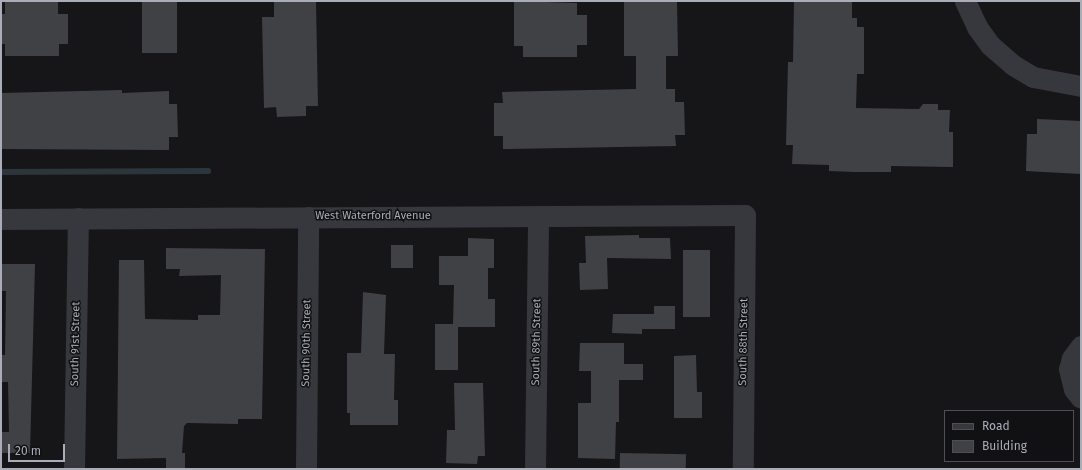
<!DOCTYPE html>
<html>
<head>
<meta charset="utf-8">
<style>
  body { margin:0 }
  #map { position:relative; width:1082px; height:470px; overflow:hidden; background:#161618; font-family:"Fira Sans",sans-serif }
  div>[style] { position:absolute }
  .stream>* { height:5.5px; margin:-2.75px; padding:0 2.75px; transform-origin:2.75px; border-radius:2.75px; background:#2c353c }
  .building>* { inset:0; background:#404145; transform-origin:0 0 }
  .minor>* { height:21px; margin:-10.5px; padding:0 10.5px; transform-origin:10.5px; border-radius:10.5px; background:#37383d }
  span { translate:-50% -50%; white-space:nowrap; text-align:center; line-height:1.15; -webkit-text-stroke:3px #111113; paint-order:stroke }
  .street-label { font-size:11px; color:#a8adb8 }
  .frame { position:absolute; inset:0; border:2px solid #a8adb8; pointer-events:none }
  .legend { position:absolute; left:944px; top:410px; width:130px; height:52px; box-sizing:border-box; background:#111113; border:1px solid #4d4f55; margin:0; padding:5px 7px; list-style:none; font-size:12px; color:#a8adb8 }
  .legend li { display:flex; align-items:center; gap:8px; height:20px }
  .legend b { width:20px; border:1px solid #4d4f55 }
  .scale { position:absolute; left:8px; top:444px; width:57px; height:18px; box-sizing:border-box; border:2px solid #a8adb8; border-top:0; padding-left:5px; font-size:12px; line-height:14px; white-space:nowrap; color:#a8adb8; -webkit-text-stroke:3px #111113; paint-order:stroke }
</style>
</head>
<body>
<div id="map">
  <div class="stream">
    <div style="left:1px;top:172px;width:207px;rotate:-0.3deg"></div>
  </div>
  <div class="building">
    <div style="clip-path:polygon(5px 1px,58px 2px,58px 14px,68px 14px,68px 44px,59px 44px,59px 56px,5px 56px,5px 44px,1px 44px,1px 14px,5px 14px)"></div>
    <div style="left:142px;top:1px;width:35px;height:52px"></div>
    <div style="clip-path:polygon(274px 1px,316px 1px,318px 106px,306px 106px,306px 116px,277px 117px,276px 107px,264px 108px,262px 17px,274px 17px)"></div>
    <div style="clip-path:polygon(514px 1px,577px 3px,577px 15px,587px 15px,587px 45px,577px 45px,577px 57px,523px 57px,523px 46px,514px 46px)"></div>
    <div style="clip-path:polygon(624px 1px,677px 1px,678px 56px,666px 56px,666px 89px,675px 89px,675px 102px,684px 102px,685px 135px,675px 135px,676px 146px,503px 149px,503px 136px,494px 136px,494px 103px,503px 103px,502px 92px,636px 89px,636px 56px,624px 56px)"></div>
    <div style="clip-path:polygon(794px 1px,852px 1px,852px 18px,857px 18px,857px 27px,864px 27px,864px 74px,857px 74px,856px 108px,919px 109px,923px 104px,938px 104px,938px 110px,950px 110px,949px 132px,953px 132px,953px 167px,891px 166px,891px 172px,854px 172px,829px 171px,829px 165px,792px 164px,793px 145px,786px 145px,788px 62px,793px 62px)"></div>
    <div style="clip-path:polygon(122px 90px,122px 93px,169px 91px,169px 104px,177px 104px,178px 137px,169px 137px,169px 150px,1px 149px,1px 93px)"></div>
    <div style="clip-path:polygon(1037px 119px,1081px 121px,1081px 174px,1026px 171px,1027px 134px,1037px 134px)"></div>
    <div style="clip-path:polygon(639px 235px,639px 238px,670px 238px,671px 259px,607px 258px,608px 289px,580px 290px,579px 263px,586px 263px,585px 236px)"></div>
    <div style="clip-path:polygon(468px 238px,494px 239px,494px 268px,488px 268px,488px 299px,495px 299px,495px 327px,458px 327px,458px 370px,435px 370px,435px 324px,453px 324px,454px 285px,439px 285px,439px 256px,468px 256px)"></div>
    <div style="left:391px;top:245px;width:22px;height:23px"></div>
    <div style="clip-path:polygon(166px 248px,265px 249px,262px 419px,238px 419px,238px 424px,187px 423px,184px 426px,182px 453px,185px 453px,185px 469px,166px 469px,166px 458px,117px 459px,119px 260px,144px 260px,145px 319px,198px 320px,198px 315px,220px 315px,221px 275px,179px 276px,180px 269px,166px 269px)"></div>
    <div style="left:683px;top:250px;width:27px;height:67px"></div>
    <div style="clip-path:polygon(1px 264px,35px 264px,30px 453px,1px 453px,1px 432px,9px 432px,8px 382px,1px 382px,1px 355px,5px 355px,6px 291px,1px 291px)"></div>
    <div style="clip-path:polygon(363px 292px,386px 295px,384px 354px,395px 354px,394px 400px,398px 400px,398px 425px,350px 425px,350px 413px,347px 413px,347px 353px,361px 353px)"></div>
    <div style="clip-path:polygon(654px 306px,675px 306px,675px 329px,642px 329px,642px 334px,612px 333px,613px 314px,654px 314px)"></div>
    <div style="clip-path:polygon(580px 343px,624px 343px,624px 364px,643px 364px,643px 380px,619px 380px,619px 422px,616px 422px,615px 459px,578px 458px,578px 403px,591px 403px,591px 371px,579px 371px)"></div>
    <div style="clip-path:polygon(696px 355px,697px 392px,702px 392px,702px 418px,674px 418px,674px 356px)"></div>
    <div style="clip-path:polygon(454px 383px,483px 383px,485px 456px,478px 456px,477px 464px,446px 463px,447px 430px,455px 430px)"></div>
    <div style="left:620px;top:453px;width:66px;height:16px;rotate:1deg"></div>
  </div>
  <div class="minor">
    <div style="left:965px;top:1px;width:29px;rotate:65deg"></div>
    <div style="left:977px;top:27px;width:22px;rotate:54deg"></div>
    <div style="left:990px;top:45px;width:30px;rotate:41deg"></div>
    <div style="left:1013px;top:65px;width:23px;rotate:31deg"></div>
    <div style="left:1033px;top:77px;width:49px;rotate:10.6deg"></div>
    <div style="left:1px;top:219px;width:744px;rotate:-0.31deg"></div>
    <div style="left:745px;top:215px;width:254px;rotate:90.5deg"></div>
    <div style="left:1081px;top:346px;width:15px;rotate:127deg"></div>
    <div style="left:1072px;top:358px;width:11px;rotate:105deg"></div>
    <div style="left:1069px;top:369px;width:21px;rotate:76deg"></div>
    <div style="left:1074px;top:389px;width:11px;rotate:52deg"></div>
    <div style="left:74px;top:469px;width:251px;rotate:-89.1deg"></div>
    <div style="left:306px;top:469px;width:252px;rotate:-89.5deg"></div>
    <div style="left:535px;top:469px;width:253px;rotate:-89.3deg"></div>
  </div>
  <div class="street-label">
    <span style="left:373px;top:216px">West Waterford Avenue</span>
    <span style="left:537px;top:342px;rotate:-89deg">South 89th Street</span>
    <span style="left:744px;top:342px;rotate:-89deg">South 88th Street</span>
    <span style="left:307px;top:343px;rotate:-89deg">South 90th Street</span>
    <span style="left:76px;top:344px;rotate:-89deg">South 91st Street</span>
  </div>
  <div class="frame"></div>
  <ul class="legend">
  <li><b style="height:5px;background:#37383d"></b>Road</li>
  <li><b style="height:11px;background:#404145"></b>Building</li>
  </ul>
  <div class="scale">20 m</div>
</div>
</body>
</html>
